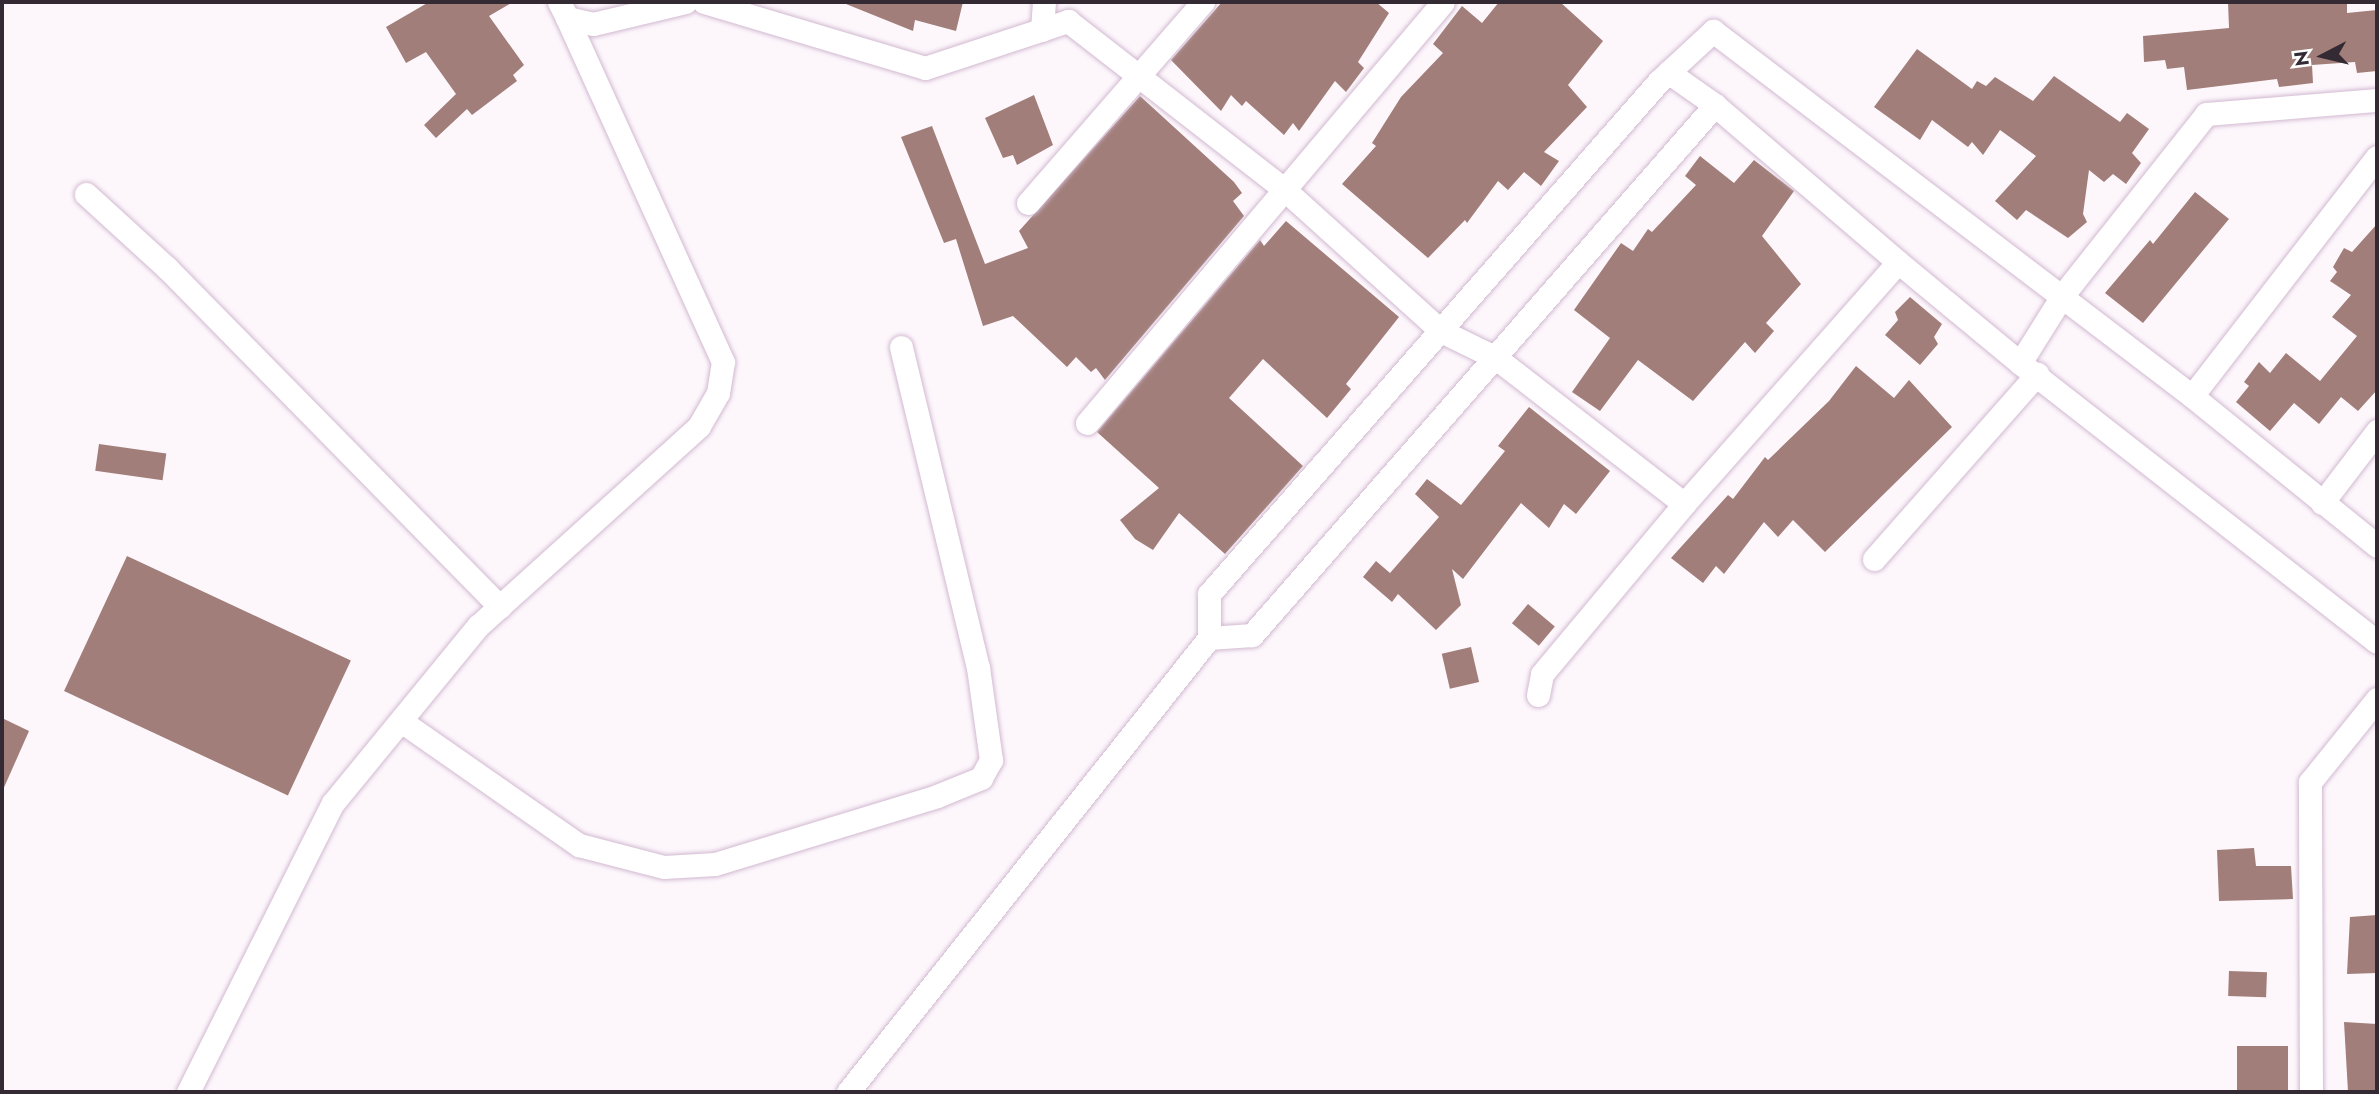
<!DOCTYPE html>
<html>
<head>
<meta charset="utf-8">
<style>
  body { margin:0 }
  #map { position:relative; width:2379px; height:1094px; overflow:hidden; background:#fdf7fc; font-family:Jost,sans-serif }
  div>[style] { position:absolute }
  .building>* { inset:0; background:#a17e79; transform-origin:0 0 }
  .roads { filter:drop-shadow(0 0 2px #d2b9d1) drop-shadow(0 0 2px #d2b9d1) }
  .minor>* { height:23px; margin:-11.5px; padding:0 11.5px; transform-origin:11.5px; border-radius:11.5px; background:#fff }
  span { translate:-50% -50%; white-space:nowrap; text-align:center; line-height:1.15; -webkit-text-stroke:7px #fff; paint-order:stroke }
  .frame { position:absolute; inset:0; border:4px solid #332a33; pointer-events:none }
  .north { position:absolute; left:2288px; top:21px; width:70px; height:70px; -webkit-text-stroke:5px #fff; paint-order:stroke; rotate:263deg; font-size:19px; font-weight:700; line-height:28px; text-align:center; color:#332a33 }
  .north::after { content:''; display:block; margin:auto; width:24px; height:32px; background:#332a33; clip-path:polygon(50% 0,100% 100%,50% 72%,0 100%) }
</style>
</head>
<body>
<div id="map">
  <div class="building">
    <div style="clip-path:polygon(429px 2px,513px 2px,489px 16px,524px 65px,513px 75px,517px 81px,472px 115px,467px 109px,436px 138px,424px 125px,456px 94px,426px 52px,406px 63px,386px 27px)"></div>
    <div style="clip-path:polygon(841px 2px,963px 2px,956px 31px,915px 20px,913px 31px)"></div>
    <div style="clip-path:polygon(1222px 2px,1376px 2px,1389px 13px,1358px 62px,1364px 68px,1346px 92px,1335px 81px,1299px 131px,1293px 123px,1284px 135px,1246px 101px,1242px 106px,1231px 95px,1221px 111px,1171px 60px)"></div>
    <div style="clip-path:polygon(1499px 2px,1560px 2px,1603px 41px,1568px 85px,1587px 107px,1544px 152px,1559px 161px,1541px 186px,1524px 172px,1508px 190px,1498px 181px,1467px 223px,1465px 220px,1428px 258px,1342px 184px,1376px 146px,1372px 143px,1401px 97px,1443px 53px,1433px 44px,1462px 6px,1482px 23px)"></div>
    <div style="clip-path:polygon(2228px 2px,2347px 2px,2347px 13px,2377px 10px,2377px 71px,2357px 73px,2355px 62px,2312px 65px,2313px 83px,2279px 87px,2277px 79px,2187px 90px,2184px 67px,2167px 69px,2165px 60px,2144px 62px,2143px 36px,2229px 28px)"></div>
    <div style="clip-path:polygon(1917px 49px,1972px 89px,1977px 81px,1986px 86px,1995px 77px,2033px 101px,2054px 76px,2120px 122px,2127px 113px,2149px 129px,2132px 153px,2141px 163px,2126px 184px,2113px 174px,2104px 182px,2089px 170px,2083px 214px,2087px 222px,2068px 238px,2026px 210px,2017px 220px,1995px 201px,2036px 156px,2000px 130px,1983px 155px,1972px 142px,1968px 147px,1932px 120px,1920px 140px,1874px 107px)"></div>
    <div style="clip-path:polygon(1034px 95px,1053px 145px,1017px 165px,1013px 155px,1003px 158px,985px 118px)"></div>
    <div style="clip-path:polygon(1140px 96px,1234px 182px,1242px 193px,1233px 201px,1244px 216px,1105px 380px,1096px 368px,1091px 372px,1076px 357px,1067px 367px,1013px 316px,983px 326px,956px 239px,944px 243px,901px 137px,932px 126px,985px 264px,1028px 248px,1019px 231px)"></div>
    <div style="clip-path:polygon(1700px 156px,1734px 183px,1754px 160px,1794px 191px,1762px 236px,1801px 284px,1766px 323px,1774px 331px,1755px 353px,1745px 342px,1693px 401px,1638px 360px,1600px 411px,1572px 392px,1610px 338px,1574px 310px,1621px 243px,1633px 251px,1648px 229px,1652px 232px,1696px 185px,1685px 176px)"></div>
    <div style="clip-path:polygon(2195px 192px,2229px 219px,2143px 323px,2105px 293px,2150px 240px,2153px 244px)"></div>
    <div style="clip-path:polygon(1286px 221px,1399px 317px,1346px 384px,1351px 389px,1327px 418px,1263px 359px,1229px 398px,1303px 466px,1225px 554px,1179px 513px,1153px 550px,1135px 539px,1120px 520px,1159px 488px,1097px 432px,1260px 240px,1264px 246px)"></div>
    <div style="clip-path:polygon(2377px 224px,2377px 390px,2358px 411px,2341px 397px,2319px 424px,2294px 403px,2270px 431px,2236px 402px,2249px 386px,2244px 382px,2259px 362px,2270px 373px,2286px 353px,2320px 381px,2357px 336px,2332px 317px,2351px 295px,2330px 281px,2337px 272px,2333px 267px,2344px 248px,2352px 252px)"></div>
    <div style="clip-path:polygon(1910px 297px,1942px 324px,1934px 337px,1938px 344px,1920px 365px,1885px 335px,1898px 320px,1895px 312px)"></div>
    <div style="clip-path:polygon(1856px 366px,1894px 398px,1909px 380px,1952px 427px,1825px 552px,1793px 520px,1778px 537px,1764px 522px,1724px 574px,1716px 566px,1703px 583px,1671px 558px,1728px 495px,1733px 499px,1765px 457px,1768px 460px,1829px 401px)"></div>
    <div style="clip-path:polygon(1529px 407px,1610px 471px,1576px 514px,1564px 504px,1549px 528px,1521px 503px,1463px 579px,1452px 569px,1461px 605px,1436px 630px,1398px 594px,1392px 602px,1363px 577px,1376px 561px,1390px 573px,1439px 517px,1415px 494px,1427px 479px,1461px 505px,1505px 451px,1498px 446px)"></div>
    <div style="left:99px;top:444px;width:68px;height:27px;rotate:8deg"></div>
    <div style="left:127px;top:556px;width:247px;height:149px;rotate:25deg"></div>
    <div style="left:1528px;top:604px;width:35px;height:25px;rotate:40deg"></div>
    <div style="left:1471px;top:647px;width:36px;height:30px;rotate:77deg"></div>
    <div style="clip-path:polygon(2px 718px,29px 731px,2px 792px)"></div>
    <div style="clip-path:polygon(2254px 848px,2256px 866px,2291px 866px,2293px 899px,2219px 901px,2217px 850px)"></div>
    <div style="clip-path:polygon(2377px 915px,2377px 973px,2347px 974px,2350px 917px)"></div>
    <div style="left:2229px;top:971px;width:38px;height:25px;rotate:2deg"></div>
    <div style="clip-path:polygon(2344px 1022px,2377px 1024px,2377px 1092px,2348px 1092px)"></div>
    <div style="left:2237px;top:1046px;width:51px;height:46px"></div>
  </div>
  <div class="roads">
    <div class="minor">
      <div style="left:559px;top:2px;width:18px;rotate:63deg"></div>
      <div style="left:567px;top:18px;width:27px;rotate:13deg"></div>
      <div style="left:593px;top:24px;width:95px;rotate:-13.4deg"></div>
      <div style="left:704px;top:2px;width:231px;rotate:16.6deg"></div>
      <div style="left:925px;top:68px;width:151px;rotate:-18.2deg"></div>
      <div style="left:1068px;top:21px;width:276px;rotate:37.9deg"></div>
      <div style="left:1286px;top:191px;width:209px;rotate:42.1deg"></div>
      <div style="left:1441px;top:331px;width:61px;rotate:26.1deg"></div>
      <div style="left:1496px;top:358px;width:238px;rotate:37.8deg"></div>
      <div style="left:1684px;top:504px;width:323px;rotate:-48.5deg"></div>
      <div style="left:1898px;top:262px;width:241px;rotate:-139.4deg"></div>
      <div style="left:1715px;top:105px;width:57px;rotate:-144.9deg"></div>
      <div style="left:1042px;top:30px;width:28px;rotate:-86deg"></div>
      <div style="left:1715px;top:105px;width:704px;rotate:131.14deg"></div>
      <div style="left:1252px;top:635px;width:43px;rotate:176deg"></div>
      <div style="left:1209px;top:638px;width:44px;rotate:-90deg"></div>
      <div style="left:1209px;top:594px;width:682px;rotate:-48.74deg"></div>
      <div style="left:1659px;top:81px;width:74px;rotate:-42.8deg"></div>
      <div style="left:1713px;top:31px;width:602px;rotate:37.31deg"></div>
      <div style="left:2192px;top:396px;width:238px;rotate:39deg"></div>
      <div style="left:86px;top:194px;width:110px;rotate:42.4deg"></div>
      <div style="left:167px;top:268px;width:475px;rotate:45.5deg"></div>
      <div style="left:1028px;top:203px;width:267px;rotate:-49deg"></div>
      <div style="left:1898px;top:262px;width:158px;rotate:39.6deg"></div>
      <div style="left:2020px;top:363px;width:453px;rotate:38deg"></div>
      <div style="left:2020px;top:363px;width:79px;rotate:-57.9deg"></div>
      <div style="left:2062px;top:296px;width:232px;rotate:-51.6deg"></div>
      <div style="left:2206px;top:114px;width:172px;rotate:-4.7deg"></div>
      <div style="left:2192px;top:396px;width:302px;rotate:-52.3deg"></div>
      <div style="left:1087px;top:423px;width:551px;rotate:-49.78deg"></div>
      <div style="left:2322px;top:503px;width:91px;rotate:-52.6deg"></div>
      <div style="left:1874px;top:559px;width:247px;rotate:-48.6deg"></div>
      <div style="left:1538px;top:695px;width:21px;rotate:-79deg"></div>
      <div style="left:1542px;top:674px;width:222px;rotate:-50.1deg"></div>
      <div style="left:401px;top:721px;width:217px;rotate:34.9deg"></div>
      <div style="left:579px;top:845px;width:88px;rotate:14.5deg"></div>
      <div style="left:664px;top:867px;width:51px;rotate:-3.4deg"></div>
      <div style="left:715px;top:864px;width:232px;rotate:-17deg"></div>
      <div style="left:937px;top:796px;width:48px;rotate:-22.2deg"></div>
      <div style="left:981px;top:778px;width:21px;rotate:-61deg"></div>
      <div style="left:991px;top:760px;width:93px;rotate:-98deg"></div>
      <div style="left:978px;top:668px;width:330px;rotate:-103.5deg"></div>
      <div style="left:188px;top:1092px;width:323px;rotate:-63.4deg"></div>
      <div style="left:333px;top:803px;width:229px;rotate:-50.7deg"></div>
      <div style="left:478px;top:626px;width:298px;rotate:-42.1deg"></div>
      <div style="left:699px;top:426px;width:38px;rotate:-60deg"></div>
      <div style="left:718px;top:393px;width:31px;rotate:-81deg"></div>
      <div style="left:723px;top:362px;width:378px;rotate:-114.4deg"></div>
      <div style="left:848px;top:1092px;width:580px;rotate:-51.51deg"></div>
      <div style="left:2311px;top:1092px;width:310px;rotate:-90.2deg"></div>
      <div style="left:2310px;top:782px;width:107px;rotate:-51.1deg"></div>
    </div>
  </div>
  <div class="frame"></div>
  <div class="north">N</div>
</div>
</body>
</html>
